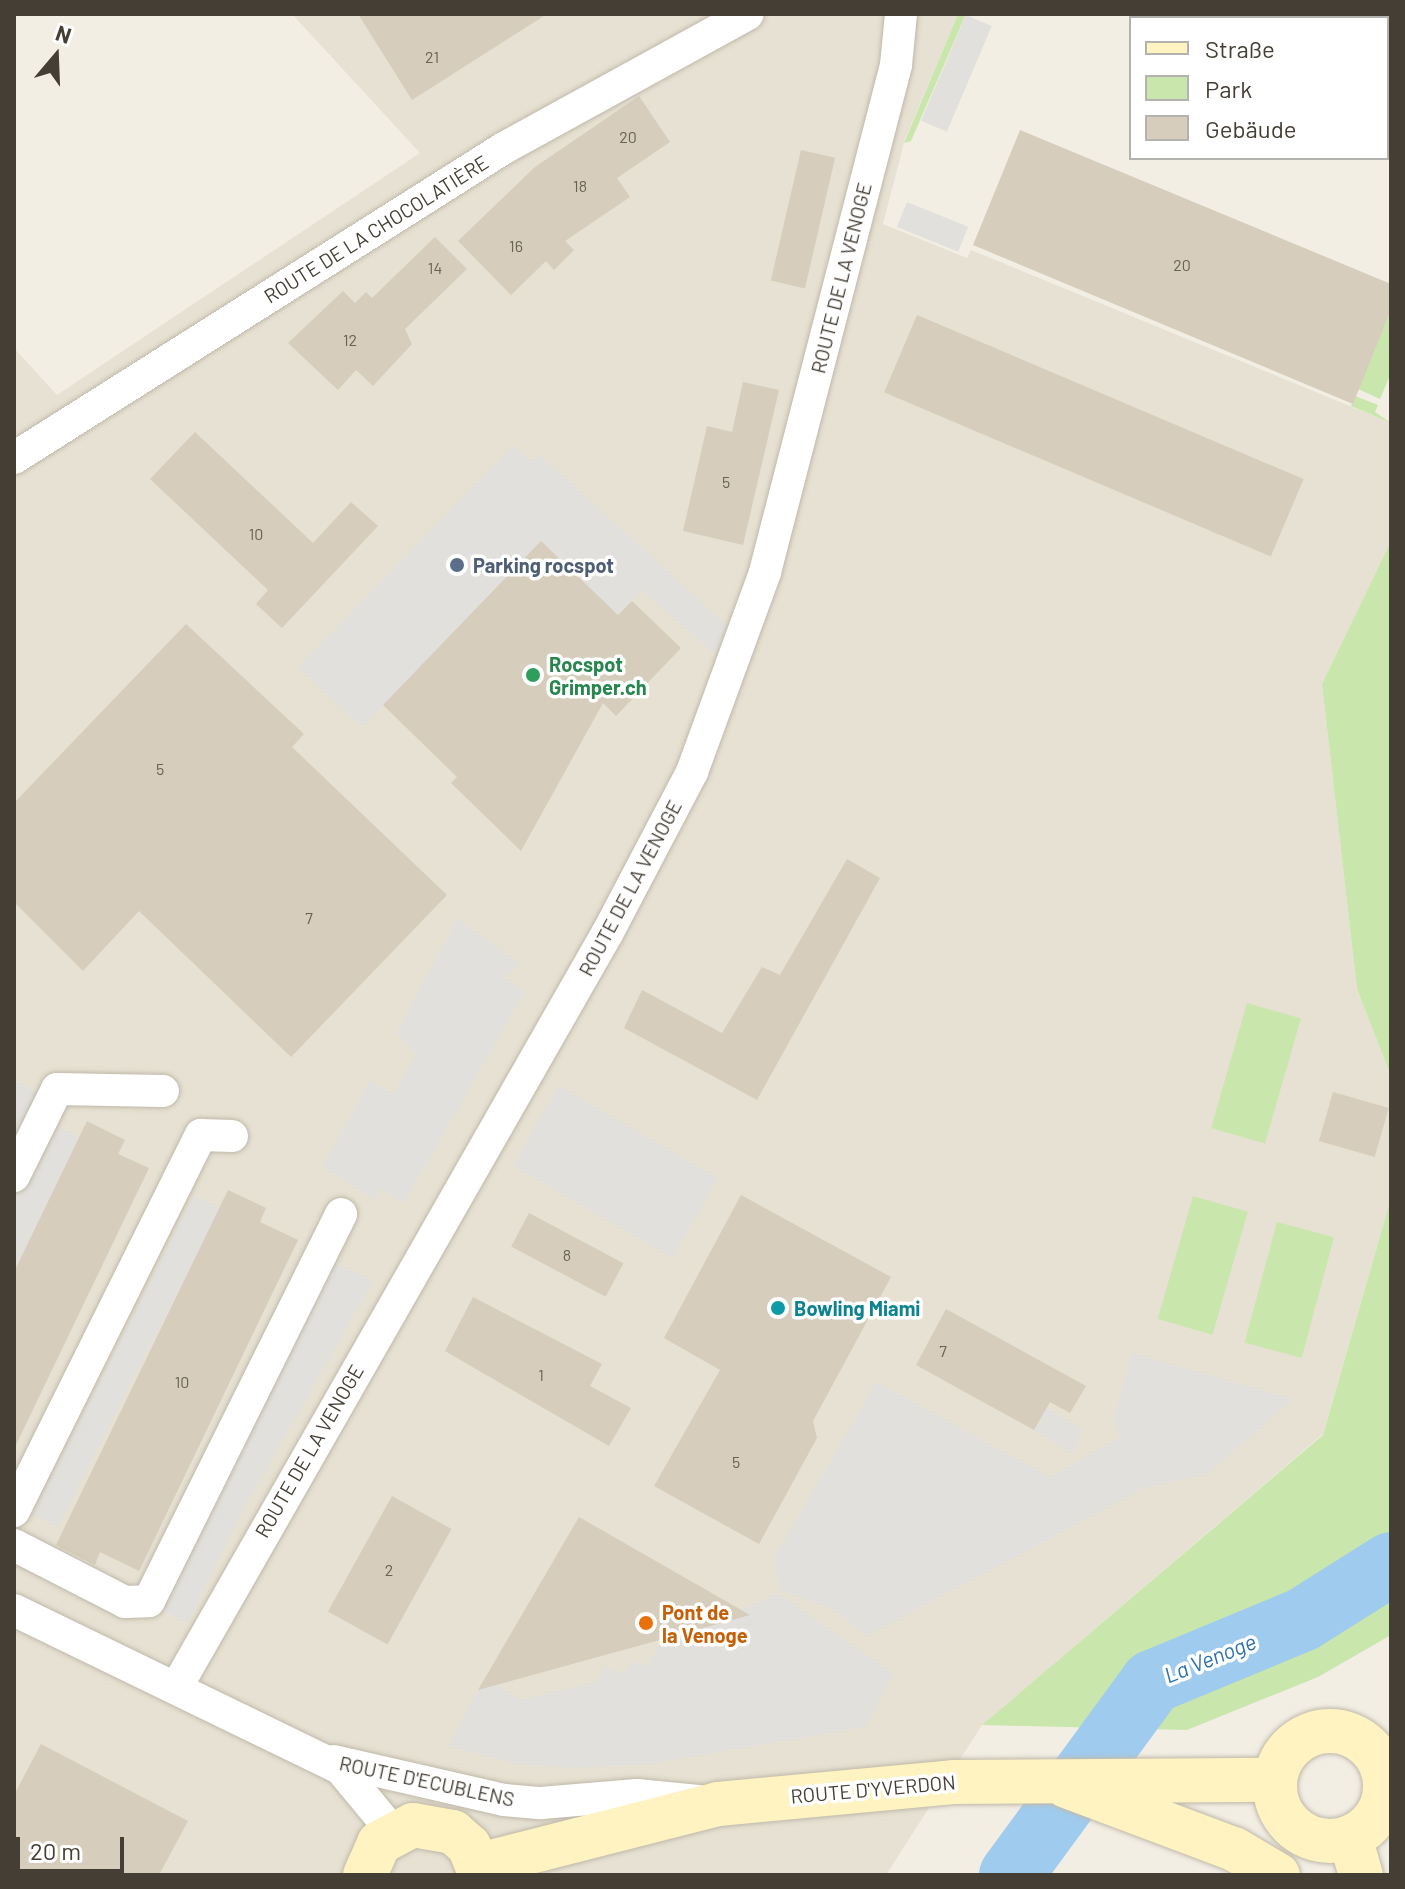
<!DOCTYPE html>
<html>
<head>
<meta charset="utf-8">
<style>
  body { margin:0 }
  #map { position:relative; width:1405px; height:1889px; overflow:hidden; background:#f2eee4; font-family:Barlow,sans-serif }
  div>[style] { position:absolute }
  .residential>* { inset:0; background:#e6e1d2 }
  .green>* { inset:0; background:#c9e7ac; transform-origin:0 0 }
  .parking>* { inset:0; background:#e2e0dc; transform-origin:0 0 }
  .river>* { height:64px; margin:-32px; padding:0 32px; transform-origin:32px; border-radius:32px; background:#9fcbef }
  .building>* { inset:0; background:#d6cdbc; transform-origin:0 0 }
  .roads { filter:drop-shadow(0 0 2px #c0b9aa) drop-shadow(0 0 2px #c0b9aa) }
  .minor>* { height:32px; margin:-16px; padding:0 16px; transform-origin:16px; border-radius:16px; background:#fff }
  .secondary>* { height:44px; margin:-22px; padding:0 22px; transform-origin:22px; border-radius:22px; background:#fef3c1 }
  .secondary>.ring { margin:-22px; padding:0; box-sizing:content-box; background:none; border:44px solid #fef3c1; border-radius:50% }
  .dots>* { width:22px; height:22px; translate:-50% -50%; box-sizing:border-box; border:4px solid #fff; border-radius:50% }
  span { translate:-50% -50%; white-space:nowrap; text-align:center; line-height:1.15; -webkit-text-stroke:7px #fff; paint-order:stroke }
  .number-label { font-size:16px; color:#686256 }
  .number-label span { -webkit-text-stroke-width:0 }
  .street-label { font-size:20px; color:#443e34 }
  .service-label { font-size:20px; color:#4e5e75; font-weight:700 }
  .left { translate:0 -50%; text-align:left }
  .leisure-label { font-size:20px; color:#27864d; font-weight:700 }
  .culture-label { font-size:20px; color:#0d838f; font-weight:700 }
  .food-label { font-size:20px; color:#c56008; font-weight:700 }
  .water-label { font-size:22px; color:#2e72af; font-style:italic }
  .frame { position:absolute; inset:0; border:16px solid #443e34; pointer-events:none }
  .legend { position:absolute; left:1129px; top:16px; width:260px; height:144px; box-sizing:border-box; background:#fff; border:2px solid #b4b2ae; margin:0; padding:10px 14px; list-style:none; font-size:24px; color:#443e34 }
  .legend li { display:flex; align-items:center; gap:16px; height:40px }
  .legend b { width:40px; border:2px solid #b4b2ae }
  .north { position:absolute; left:16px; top:16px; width:80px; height:80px; -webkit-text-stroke:6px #fff; paint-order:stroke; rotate:19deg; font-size:22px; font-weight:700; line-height:32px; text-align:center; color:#443e34 }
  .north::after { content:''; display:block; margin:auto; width:28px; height:36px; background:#443e34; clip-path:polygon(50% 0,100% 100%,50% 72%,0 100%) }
  .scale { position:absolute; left:16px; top:1837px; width:108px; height:36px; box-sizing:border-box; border:4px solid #443e34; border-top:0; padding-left:10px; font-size:24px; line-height:28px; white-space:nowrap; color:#443e34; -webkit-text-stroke:6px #fff; paint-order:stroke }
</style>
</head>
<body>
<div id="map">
  <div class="residential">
    <div style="clip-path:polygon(292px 14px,958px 14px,905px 139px,883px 224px,967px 258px,971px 250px,1391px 423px,1391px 541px,1322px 684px,1357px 989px,1391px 1076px,1391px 1198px,1323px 1434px,982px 1725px,886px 1875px,14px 1875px,14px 348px,57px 395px,420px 153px)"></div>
  </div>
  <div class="green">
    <div style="clip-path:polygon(958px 14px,966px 14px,911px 141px,904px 143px)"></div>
    <div style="clip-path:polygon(1391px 310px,1391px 373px,1380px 399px,1358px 389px)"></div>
    <div style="clip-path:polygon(1355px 396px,1378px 405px,1375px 412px,1391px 423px,1351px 406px)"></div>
    <div style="clip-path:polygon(1391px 541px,1391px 1076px,1357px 989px,1322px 684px)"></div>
    <div style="left:1247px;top:1003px;width:56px;height:130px;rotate:16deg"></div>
    <div style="left:1193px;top:1196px;width:57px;height:128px;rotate:16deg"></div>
    <div style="clip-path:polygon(1391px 1198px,1391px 1635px,1318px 1677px,1187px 1730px,982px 1725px,1323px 1435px)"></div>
    <div style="left:1277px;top:1222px;width:59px;height:125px;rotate:15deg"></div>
  </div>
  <div class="parking">
    <div style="left:966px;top:15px;width:28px;height:115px;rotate:23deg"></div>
    <div style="left:907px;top:202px;width:66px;height:27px;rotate:22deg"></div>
    <div style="clip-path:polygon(514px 445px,533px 463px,540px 455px,735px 633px,716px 656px,643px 590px,618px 615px,541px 541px,362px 727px,298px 667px)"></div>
    <div style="clip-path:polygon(458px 919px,521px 965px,504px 977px,525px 991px,404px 1203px,381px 1189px,375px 1200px,323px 1167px,370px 1080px,393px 1094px,417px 1055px,396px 1033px)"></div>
    <div style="clip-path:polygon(14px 1080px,65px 1107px,55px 1125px,79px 1137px,14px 1273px)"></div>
    <div style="left:559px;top:1086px;width:184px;height:92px;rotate:30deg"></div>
    <div style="left:194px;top:1195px;width:29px;height:358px;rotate:27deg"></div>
    <div style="clip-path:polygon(331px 1261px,373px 1281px,240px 1515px,188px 1623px,160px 1609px)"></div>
    <div style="clip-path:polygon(1132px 1353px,1293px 1399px,1207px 1474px,1144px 1488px,867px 1636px,834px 1610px,780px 1590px,774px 1558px,877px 1382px,1050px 1477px,1120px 1437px,1114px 1419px)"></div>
    <div style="clip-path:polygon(1046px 1408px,1082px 1429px,1073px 1454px,1034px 1430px)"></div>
    <div style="clip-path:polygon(778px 1593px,893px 1673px,865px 1727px,649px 1764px,574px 1768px,518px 1764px,448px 1746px,486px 1677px,520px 1700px,596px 1682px,605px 1667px,624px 1674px,634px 1661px,647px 1667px,662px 1640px,734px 1619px,740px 1610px)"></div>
  </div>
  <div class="river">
    <div style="left:1011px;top:1875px;width:239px;rotate:-53.8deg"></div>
    <div style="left:1152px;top:1682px;width:162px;rotate:-22.5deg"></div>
    <div style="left:1302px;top:1620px;width:105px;rotate:-32.2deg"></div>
  </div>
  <div class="building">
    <div style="clip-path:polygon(358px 14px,547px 14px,412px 100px)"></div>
    <div style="clip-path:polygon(639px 96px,670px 142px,617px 178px,630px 197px,565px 241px,574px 250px,554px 270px,546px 261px,511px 295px,458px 241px,535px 167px)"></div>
    <div style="clip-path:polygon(1020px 130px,1391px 284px,1391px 310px,1353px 404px,973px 245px)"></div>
    <div style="left:801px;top:150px;width:35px;height:134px;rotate:13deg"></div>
    <div style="clip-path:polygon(435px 237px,467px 269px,405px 329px,412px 344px,373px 386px,356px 370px,338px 390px,288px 343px,343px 291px,355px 303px,366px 292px,372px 298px)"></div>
    <div style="left:917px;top:315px;width:420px;height:84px;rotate:23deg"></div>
    <div style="clip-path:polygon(743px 382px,779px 390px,743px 545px,683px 531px,707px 426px,732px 432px)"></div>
    <div style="clip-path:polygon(195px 432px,313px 543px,351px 502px,378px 526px,282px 628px,256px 604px,268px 590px,150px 479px)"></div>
    <div style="clip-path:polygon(541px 541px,618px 615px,632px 601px,681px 648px,616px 716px,603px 703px,521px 851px,451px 783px,457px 777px,383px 705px)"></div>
    <div style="clip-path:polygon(186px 624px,304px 734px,292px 747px,447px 895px,291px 1057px,139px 911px,83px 971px,14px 902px,14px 803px)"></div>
    <div style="clip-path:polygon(847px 859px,880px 878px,757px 1100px,624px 1028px,642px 990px,722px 1033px,762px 967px,780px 975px)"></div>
    <div style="left:1333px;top:1092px;width:58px;height:51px;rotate:16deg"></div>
    <div style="clip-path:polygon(87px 1121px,125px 1140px,118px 1154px,149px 1168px,14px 1449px,14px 1272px)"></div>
    <div style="clip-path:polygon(228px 1190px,266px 1208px,260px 1222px,298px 1240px,139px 1571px,100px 1552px,95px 1565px,56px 1545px)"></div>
    <div style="clip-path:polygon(741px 1195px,891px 1277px,813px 1421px,817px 1438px,759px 1544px,654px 1486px,720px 1370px,664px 1338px)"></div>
    <div style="left:529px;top:1213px;width:107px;height:38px;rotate:28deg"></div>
    <div style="clip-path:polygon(473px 1297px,602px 1364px,590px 1386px,631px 1408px,609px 1446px,445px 1351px)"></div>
    <div style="clip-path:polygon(946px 1309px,1086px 1386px,1070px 1413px,1050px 1402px,1034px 1430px,916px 1365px)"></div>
    <div style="left:392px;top:1496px;width:68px;height:132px;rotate:29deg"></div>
    <div style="clip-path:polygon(579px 1517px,750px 1615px,478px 1690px)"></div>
    <div style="clip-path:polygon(41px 1744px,188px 1821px,159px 1875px,14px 1875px,14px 1795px)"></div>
  </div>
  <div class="roads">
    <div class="minor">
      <div style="left:14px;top:458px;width:580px;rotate:-32.32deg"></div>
      <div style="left:504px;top:148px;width:278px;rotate:-28.8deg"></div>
      <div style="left:14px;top:1176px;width:97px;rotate:-63.7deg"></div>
      <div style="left:57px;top:1089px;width:106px;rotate:1.1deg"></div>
      <div style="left:14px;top:1511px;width:420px;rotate:-63.6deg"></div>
      <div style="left:201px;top:1135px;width:31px;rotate:2deg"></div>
      <div style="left:14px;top:1545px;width:125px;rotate:27.2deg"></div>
      <div style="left:125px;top:1602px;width:24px;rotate:-2deg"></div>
      <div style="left:149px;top:1601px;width:432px;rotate:-63.6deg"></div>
      <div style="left:14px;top:1610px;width:362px;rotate:25.9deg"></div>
      <div style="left:340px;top:1768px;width:83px;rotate:50.4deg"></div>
      <div style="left:176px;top:1688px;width:871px;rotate:-60.26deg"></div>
      <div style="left:608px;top:932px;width:181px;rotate:-62.3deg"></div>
      <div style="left:692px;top:772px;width:213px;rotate:-69.9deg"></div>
      <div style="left:765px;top:572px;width:524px;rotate:-75.51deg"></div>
      <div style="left:896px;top:65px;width:51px;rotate:-84.4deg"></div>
      <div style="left:334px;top:1761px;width:174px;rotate:12.9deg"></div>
      <div style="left:504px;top:1800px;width:37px;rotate:5deg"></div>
      <div style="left:541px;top:1803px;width:96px;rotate:-4.8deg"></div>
      <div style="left:637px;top:1795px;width:61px;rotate:5.6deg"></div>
    </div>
    <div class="secondary">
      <div class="ring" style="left:1275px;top:1731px;width:66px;height:66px"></div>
      <div style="left:1066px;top:1786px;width:179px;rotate:20.6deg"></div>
      <div style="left:1234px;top:1849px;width:51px;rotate:30.6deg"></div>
      <div style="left:1350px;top:1837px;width:40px;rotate:74deg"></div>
      <div style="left:479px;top:1865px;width:247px;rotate:-14.3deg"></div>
      <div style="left:718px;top:1804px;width:236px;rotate:-5.3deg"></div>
      <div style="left:953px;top:1782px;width:322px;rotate:-0.4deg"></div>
      <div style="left:365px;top:1875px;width:35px;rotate:-66deg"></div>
      <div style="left:379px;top:1843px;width:38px;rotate:-28deg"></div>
      <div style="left:413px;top:1825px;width:41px;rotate:9.9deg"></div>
      <div style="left:453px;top:1832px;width:21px;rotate:41deg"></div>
      <div style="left:469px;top:1846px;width:31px;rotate:68deg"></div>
    </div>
  </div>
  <div class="dots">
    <div style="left:457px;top:565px;background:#5c6f8a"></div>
    <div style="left:533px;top:675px;background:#2e9e5b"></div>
    <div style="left:778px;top:1308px;background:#0f9aa8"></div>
    <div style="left:646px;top:1623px;background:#e8710a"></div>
  </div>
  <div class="number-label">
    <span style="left:432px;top:57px">21</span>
    <span style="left:628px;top:137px">20</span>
    <span style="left:580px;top:186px">18</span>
    <span style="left:516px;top:246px">16</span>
    <span style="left:1182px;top:265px">20</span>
    <span style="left:435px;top:268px">14</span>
    <span style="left:350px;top:340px">12</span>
    <span style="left:726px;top:482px">5</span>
    <span style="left:256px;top:534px">10</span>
    <span style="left:160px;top:769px">5</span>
    <span style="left:309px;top:918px">7</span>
    <span style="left:567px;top:1255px">8</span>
    <span style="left:943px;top:1351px">7</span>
    <span style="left:541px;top:1375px">1</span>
    <span style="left:182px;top:1382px">10</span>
    <span style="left:736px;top:1462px">5</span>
    <span style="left:389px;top:1570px">2</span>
  </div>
  <div class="street-label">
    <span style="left:376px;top:229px;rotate:-32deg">ROUTE DE LA CHOCOLATIÈRE</span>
    <span style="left:841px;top:278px;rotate:-76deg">ROUTE DE LA VENOGE</span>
    <span style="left:630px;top:888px;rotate:-62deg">ROUTE DE LA VENOGE</span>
    <span style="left:309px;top:1451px;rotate:-60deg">ROUTE DE LA VENOGE</span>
    <span style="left:427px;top:1781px;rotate:12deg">ROUTE D'ECUBLENS</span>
    <span style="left:873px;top:1789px;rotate:-5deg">ROUTE D'YVERDON</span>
  </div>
  <div class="service-label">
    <span class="left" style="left:473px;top:565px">Parking rocspot</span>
  </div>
  <div class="leisure-label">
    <span class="left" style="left:549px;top:676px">Rocspot<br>Grimper.ch</span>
  </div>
  <div class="culture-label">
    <span class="left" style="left:794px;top:1308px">Bowling Miami</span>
  </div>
  <div class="food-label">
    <span class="left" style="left:662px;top:1624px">Pont de<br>la Venoge</span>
  </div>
  <div class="water-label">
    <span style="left:1210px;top:1658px;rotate:-22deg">La Venoge</span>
  </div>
  <div class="frame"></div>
  <ul class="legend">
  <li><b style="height:10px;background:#fef3c1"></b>Straße</li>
  <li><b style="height:22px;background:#c9e7ac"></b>Park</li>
  <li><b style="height:22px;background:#d6cdbc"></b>Gebäude</li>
  </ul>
  <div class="north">N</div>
  <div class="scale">20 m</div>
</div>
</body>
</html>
